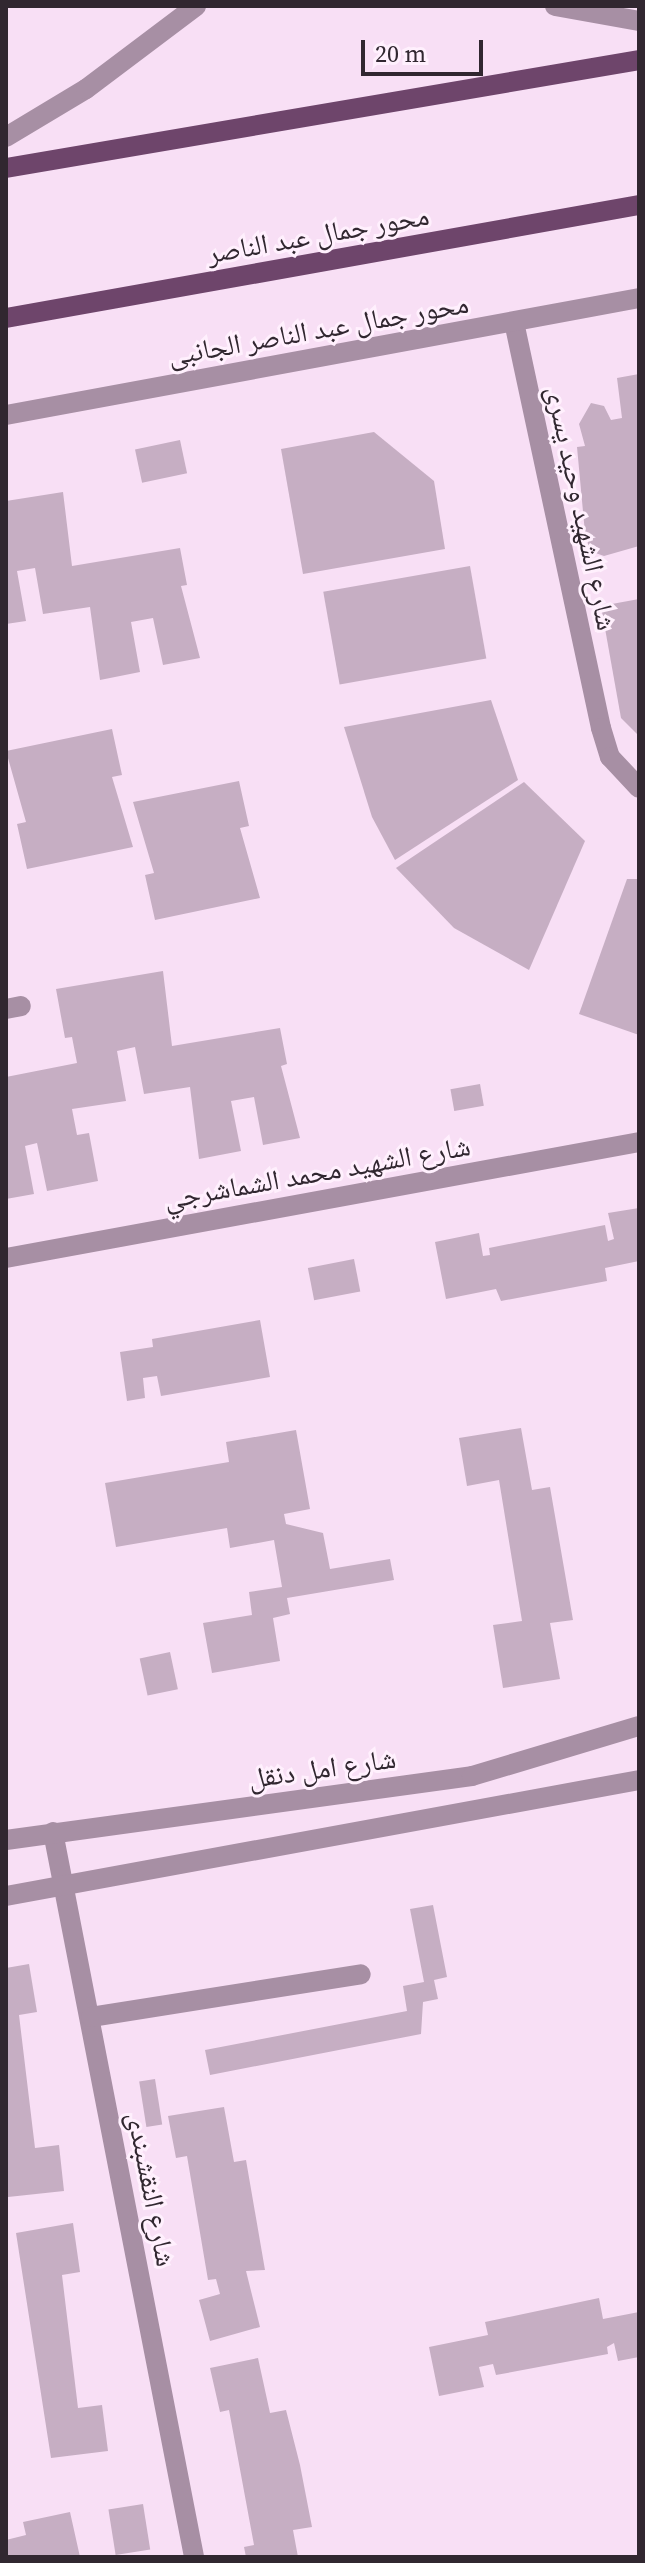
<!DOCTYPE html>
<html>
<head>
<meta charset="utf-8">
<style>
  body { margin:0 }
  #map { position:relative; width:645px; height:2563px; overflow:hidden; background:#f8dff5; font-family:"Source Serif 4","Noto Naskh Arabic",serif }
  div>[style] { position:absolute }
  .building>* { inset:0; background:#c6aec3; transform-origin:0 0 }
  .minor>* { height:20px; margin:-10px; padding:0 10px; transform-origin:10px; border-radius:10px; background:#a78fa4 }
  .major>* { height:20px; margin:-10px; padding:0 10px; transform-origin:10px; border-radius:10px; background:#6e456b }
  span { translate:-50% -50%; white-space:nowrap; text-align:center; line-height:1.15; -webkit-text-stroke:6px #fff0fd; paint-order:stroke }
  .street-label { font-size:28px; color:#312730 }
  .frame { position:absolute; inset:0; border:8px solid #312730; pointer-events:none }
  .scale { position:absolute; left:361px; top:40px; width:122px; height:36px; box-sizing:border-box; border:4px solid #312730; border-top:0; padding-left:10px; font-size:24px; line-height:28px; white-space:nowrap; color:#312730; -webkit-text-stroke:6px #fff0fd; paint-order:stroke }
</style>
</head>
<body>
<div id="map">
  <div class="building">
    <div style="clip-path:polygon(639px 374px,639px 546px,604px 556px,590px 551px,585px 533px,577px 447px,585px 446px,579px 424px,591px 403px,604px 406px,611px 420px,622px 418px,617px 378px)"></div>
    <div style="clip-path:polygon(374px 432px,434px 481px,445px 549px,303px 574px,281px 449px)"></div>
    <div style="left:180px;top:440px;width:34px;height:46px;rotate:78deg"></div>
    <div style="clip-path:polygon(63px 492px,72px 566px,180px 548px,187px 585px,181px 586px,200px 658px,163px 665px,153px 618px,131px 622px,140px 672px,100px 680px,90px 607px,43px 614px,35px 568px,17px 571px,26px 621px,6px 624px,6px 501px)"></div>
    <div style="left:470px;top:566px;width:94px;height:149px;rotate:80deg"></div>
    <div style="clip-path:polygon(639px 599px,639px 736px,621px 718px,601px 606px)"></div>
    <div style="clip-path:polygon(491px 700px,518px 780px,395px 860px,372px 817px,344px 727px)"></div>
    <div style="clip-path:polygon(112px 729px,122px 775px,112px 777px,133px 847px,27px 869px,17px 824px,26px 822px,6px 751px)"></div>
    <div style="clip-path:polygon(239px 781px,249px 826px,240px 828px,260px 898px,155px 920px,145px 875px,154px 873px,133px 802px)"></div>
    <div style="clip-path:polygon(524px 782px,585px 841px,529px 970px,454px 928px,396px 868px)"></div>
    <div style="clip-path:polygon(627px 879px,639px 879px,639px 1035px,579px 1014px)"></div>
    <div style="clip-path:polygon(163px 971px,172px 1046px,280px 1028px,287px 1064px,281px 1066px,300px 1138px,263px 1145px,254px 1097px,231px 1101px,241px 1151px,199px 1159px,190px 1087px,144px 1094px,135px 1047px,117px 1051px,126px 1101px,72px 1109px,77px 1135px,89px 1133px,98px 1181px,47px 1191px,37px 1143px,25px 1146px,34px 1194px,6px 1199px,6px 1077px,77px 1063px,72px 1037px,65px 1038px,56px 989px)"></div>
    <div style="left:480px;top:1084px;width:22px;height:30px;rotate:80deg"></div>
    <div style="clip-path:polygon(639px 1208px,639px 1261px,605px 1268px,607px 1281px,501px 1301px,496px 1289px,446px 1299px,435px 1242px,479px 1233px,483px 1256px,490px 1255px,489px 1248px,605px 1225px,608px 1241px,614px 1239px,608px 1213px)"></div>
    <div style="left:354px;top:1259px;width:33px;height:47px;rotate:79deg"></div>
    <div style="clip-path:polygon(260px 1320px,270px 1377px,161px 1396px,157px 1376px,143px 1378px,145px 1398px,127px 1401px,120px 1352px,153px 1347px,152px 1339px)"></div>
    <div style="clip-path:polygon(521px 1428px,532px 1490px,550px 1487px,573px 1620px,550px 1623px,560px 1679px,503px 1688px,493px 1625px,522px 1621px,499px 1480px,467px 1486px,459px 1438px)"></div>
    <div style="clip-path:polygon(296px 1430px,310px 1509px,284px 1514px,286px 1524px,323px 1533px,330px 1569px,390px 1559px,394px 1580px,287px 1598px,290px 1614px,273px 1618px,280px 1661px,212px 1673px,203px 1623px,252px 1615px,249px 1592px,282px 1587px,274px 1540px,230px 1548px,227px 1528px,116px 1547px,105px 1483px,229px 1462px,226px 1442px)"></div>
    <div style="left:170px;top:1652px;width:38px;height:31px;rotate:78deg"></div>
    <div style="clip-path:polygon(433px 1905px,447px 1977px,434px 1980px,438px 1999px,423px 2002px,421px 2034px,210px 2075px,205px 2050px,407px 2011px,403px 1986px,424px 1982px,410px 1909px)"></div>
    <div style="clip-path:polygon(29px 1964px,37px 2012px,19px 2015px,35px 2148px,59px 2145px,64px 2191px,8px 2197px,6px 1968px)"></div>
    <div style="left:155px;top:2079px;width:46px;height:16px;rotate:81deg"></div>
    <div style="clip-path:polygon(224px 2107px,234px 2162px,246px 2160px,265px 2270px,246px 2271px,260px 2327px,210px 2341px,199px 2300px,220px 2294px,216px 2279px,208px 2280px,187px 2156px,176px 2158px,168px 2116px)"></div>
    <div style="clip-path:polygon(73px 2223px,80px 2272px,62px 2275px,78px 2408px,102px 2405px,108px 2451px,51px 2458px,16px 2233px)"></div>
    <div style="clip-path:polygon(599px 2298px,603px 2319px,639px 2312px,639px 2357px,618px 2361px,614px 2343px,607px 2347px,608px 2354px,496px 2375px,493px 2364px,479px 2367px,484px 2387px,439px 2396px,429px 2347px,488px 2335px,485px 2322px)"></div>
    <div style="clip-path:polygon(258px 2358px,270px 2413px,286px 2410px,300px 2465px,312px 2527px,293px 2530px,298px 2557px,246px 2557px,244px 2547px,254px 2545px,229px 2410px,220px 2412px,210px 2368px)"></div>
    <div style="left:143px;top:2504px;width:46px;height:35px;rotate:81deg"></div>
    <div style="clip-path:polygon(70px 2512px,80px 2557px,6px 2557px,6px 2540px,26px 2535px,23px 2522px)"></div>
  </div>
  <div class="minor">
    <div style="left:555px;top:6px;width:85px;rotate:10.1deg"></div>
    <div style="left:6px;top:137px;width:93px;rotate:-31deg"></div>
    <div style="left:86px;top:89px;width:138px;rotate:-37deg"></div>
    <div style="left:514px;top:322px;width:415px;rotate:77.9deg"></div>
    <div style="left:601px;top:728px;width:30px;rotate:73deg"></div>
    <div style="left:610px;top:757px;width:42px;rotate:46.9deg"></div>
    <div style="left:6px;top:415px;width:644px;rotate:-10.47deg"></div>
    <div style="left:6px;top:1009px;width:15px;rotate:-11deg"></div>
    <div style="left:6px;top:1258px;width:644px;rotate:-10.38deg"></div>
    <div style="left:53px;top:1832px;width:739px;rotate:78.99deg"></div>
    <div style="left:6px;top:1840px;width:470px;rotate:-7.8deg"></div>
    <div style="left:472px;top:1776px;width:174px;rotate:-16.7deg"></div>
    <div style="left:6px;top:1896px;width:644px;rotate:-10.38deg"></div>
    <div style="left:91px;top:2017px;width:273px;rotate:-9deg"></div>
  </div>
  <div class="major">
    <div style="left:6px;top:168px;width:642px;rotate:-9.68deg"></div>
    <div style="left:6px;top:318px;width:643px;rotate:-10.12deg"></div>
  </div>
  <div class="street-label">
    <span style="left:318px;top:234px;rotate:-10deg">محور جمال عبد الناصر</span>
    <span style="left:318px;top:329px;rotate:-10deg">محور جمال عبد الناصر الجانبى</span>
    <span style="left:582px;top:508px;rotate:78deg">شارع الشهيد وحيد يسرى</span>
    <span style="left:317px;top:1172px;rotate:-10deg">شارع الشهيد محمد الشماشرجي</span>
    <span style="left:322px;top:1768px;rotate:-8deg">شارع امل دنقل</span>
    <span style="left:152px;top:2189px;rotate:79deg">شارع النقشبندى</span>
  </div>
  <div class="frame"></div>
  <div class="scale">20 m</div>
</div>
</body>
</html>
